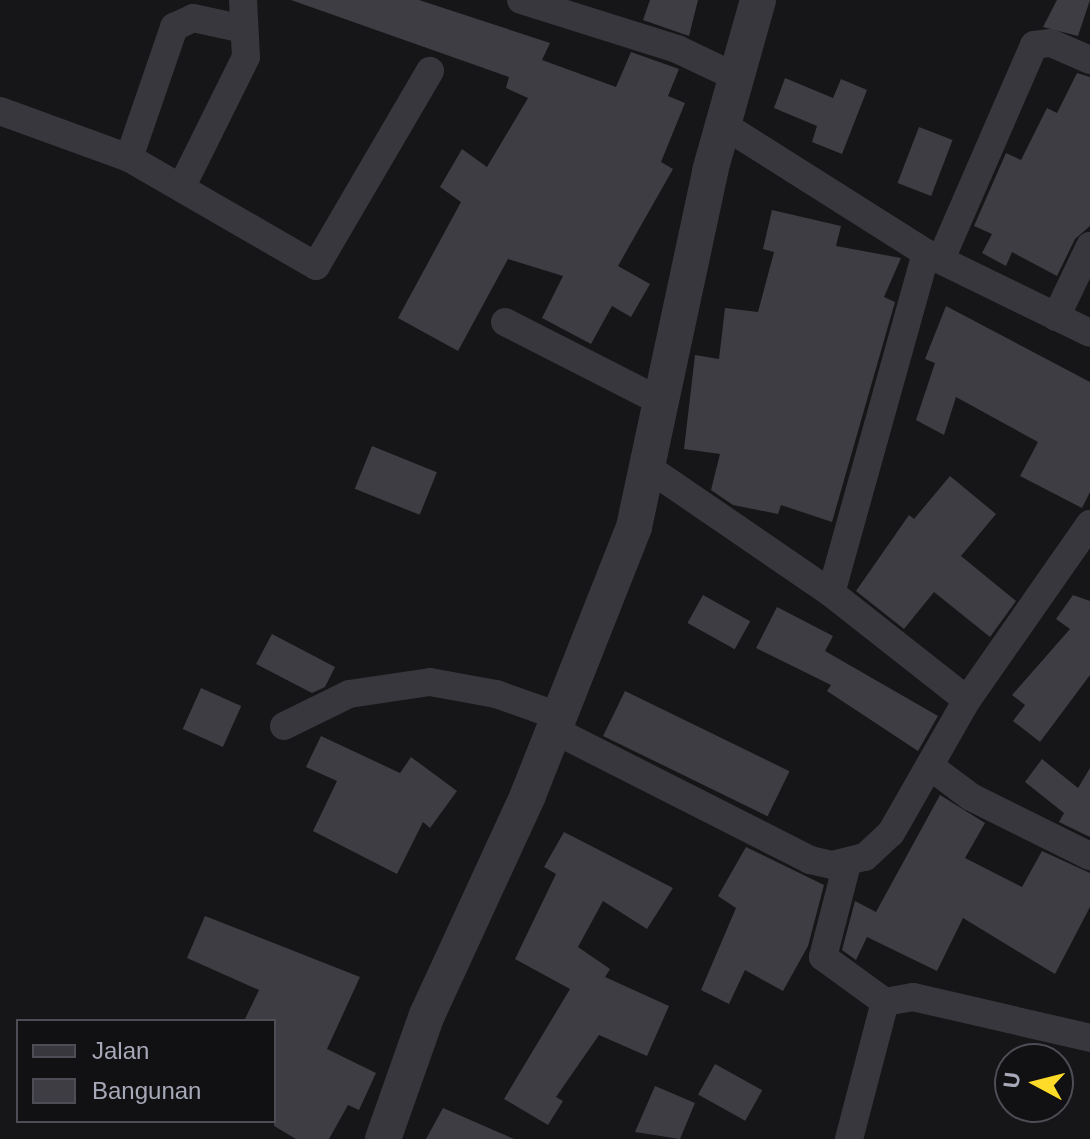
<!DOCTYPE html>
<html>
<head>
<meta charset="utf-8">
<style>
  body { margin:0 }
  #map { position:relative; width:1090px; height:1139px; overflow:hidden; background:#161618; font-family:Helvetica,sans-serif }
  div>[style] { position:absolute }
  .building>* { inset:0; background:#3d3d43; transform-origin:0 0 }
  .minor>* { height:28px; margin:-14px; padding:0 14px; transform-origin:14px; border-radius:14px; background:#37373d }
  .tertiary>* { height:36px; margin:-18px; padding:0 18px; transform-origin:18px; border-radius:18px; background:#37373d }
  span { translate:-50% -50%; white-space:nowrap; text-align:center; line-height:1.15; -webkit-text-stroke:6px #111113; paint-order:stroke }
  .legend { position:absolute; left:16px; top:1019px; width:260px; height:104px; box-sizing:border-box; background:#111113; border:2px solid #4d4e55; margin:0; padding:10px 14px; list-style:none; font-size:24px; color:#a7a9b9 }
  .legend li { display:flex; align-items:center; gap:16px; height:40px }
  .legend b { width:40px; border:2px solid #4d4e55 }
  .north { position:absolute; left:994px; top:1043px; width:80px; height:80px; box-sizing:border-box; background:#111113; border:2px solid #4d4e55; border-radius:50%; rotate:277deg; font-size:22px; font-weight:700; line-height:32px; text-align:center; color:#a7a9b9 }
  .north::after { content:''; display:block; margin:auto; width:28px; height:36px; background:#fedb28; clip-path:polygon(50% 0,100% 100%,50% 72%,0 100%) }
</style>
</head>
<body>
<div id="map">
  <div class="building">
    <div style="clip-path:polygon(291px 0,419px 0,550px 43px,542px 60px,616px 87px,631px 52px,679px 69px,668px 96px,685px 103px,661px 162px,673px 169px,618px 266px,650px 284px,631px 317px,612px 306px,591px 344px,542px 318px,563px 276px,508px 259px,458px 351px,398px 318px,461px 202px,440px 187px,462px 149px,487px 167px,528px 98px,506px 88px,509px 77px)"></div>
    <div style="clip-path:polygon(650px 0,698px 0,689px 36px,643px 20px)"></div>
    <div style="clip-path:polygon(1057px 0,1090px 0,1078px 36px,1043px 27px)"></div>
    <div style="clip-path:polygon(1077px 73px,1090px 77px,1090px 226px,1075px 239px,1057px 276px,1012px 252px,1006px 266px,982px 253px,992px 234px,974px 226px,1006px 153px,1021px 160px,1047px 108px,1057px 113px)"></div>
    <div style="clip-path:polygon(785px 78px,833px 98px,841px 79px,867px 90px,842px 154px,812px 142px,817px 126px,774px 108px)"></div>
    <div style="left:919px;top:127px;width:36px;height:60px;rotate:21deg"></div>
    <div style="clip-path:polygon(772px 210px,841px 226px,836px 246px,901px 258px,884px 297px,895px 302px,832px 522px,781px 505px,778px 514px,733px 505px,711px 490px,720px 454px,684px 449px,695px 355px,719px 359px,725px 308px,758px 312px,774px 252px,763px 249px)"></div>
    <div style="clip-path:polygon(946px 306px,1090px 382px,1090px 492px,1082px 508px,1020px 476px,1038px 442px,956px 397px,944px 435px,916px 420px,935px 363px,925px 359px)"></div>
    <div style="left:372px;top:446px;width:70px;height:46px;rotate:22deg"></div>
    <div style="clip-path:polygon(950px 476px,996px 514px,961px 556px,1016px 601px,990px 637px,934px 592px,904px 629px,856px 591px,909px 515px,914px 519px)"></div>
    <div style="left:703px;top:595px;width:54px;height:32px;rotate:29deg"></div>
    <div style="clip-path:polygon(1073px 595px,1090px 601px,1090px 675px,1040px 742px,1013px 721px,1025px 705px,1012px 695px,1070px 629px,1056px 619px)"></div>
    <div style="clip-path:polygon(777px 607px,833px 636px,825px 651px,938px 716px,918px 751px,827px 691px,831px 685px,756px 648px)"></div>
    <div style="clip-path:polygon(272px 634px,335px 667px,325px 687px,312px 693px,256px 664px)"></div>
    <div style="left:201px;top:688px;width:44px;height:45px;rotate:24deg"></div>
    <div style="left:625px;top:691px;width:183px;height:50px;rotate:26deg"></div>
    <div style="clip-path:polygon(321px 736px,400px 773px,411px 757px,457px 791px,430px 828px,423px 822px,397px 874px,313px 831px,337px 781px,306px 767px)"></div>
    <div style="clip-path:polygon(1042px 759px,1078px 788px,1090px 768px,1090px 837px,1059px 822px,1064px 813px,1025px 782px)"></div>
    <div style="clip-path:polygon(940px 795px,985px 823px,965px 858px,1022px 887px,1042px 851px,1090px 873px,1090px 907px,1055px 974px,963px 918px,937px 971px,867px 937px,856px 960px,842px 950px,855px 901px,876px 912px)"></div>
    <div style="clip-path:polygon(564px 832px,673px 888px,647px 929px,603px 901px,578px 947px,610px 969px,605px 977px,669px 1006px,647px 1056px,599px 1035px,556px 1097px,563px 1101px,548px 1125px,504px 1099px,570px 989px,515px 959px,556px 874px,544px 867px)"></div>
    <div style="clip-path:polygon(746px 847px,824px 885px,808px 946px,783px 991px,745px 970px,729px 1004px,701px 990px,736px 908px,718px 896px)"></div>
    <div style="clip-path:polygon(205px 916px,360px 977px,327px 1049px,376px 1073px,359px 1110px,348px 1105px,329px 1139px,296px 1139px,274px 1126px,274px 1021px,244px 1021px,259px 990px,187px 958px)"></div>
    <div style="left:715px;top:1064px;width:54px;height:35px;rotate:29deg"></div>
    <div style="clip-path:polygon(655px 1086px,695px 1103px,680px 1139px,635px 1132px)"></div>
    <div style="clip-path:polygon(443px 1108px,514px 1139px,426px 1139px)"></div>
  </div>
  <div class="minor">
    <div style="left:521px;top:0;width:164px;rotate:17.4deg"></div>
    <div style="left:677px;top:49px;width:65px;rotate:25.4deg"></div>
    <div style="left:0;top:111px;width:137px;rotate:20deg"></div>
    <div style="left:129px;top:158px;width:216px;rotate:30deg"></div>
    <div style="left:316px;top:266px;width:226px;rotate:-59.7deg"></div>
    <div style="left:722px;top:124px;width:241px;rotate:32.3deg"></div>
    <div style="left:926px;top:253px;width:182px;rotate:26deg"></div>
    <div style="left:129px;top:158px;width:139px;rotate:-71deg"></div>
    <div style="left:174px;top:27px;width:21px;rotate:-25deg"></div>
    <div style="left:193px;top:18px;width:52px;rotate:12.2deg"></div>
    <div style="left:182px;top:186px;width:144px;rotate:-63.6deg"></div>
    <div style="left:246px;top:57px;width:57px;rotate:-93deg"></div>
    <div style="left:926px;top:253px;width:353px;rotate:105.6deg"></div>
    <div style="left:831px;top:593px;width:173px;rotate:38.2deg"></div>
    <div style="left:941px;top:259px;width:233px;rotate:-66.5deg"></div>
    <div style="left:1034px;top:45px;width:17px;rotate:-7deg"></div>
    <div style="left:1051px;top:43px;width:43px;rotate:23.6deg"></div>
    <div style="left:1056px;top:317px;width:79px;rotate:-64.4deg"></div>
    <div style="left:505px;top:322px;width:176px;rotate:27deg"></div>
    <div style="left:650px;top:469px;width:219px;rotate:34.4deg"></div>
    <div style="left:284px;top:726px;width:72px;rotate:-26.2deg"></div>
    <div style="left:349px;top:694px;width:82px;rotate:-8.4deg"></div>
    <div style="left:430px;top:682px;width:67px;rotate:10.3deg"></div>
    <div style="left:496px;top:694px;width:66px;rotate:19.5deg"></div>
    <div style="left:552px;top:729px;width:289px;rotate:26.9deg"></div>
    <div style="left:810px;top:860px;width:23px;rotate:13deg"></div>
    <div style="left:832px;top:865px;width:34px;rotate:-14deg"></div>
    <div style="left:865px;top:857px;width:35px;rotate:-43deg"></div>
    <div style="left:891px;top:833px;width:153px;rotate:-60.3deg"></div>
    <div style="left:967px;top:700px;width:215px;rotate:-55.1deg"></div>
    <div style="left:931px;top:767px;width:50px;rotate:36.9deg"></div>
    <div style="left:971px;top:797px;width:133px;rotate:26.4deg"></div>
    <div style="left:847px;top:864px;width:96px;rotate:104.5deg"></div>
    <div style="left:823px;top:957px;width:77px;rotate:36deg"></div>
    <div style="left:849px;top:1139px;width:142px;rotate:-75.3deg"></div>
    <div style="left:885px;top:1002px;width:28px;rotate:-10deg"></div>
    <div style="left:913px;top:997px;width:182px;rotate:13deg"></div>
  </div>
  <div class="tertiary">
    <div style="left:383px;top:1139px;width:132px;rotate:-70.5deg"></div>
    <div style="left:427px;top:1015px;width:242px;rotate:-65.3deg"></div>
    <div style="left:528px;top:795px;width:288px;rotate:-68.4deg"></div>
    <div style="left:634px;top:527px;width:364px;rotate:-77.9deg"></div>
    <div style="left:710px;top:171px;width:178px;rotate:-74.3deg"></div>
  </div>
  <ul class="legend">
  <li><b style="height:10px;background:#37373d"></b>Jalan</li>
  <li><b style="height:22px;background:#3d3d43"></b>Bangunan</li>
  </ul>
  <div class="north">U</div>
</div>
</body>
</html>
